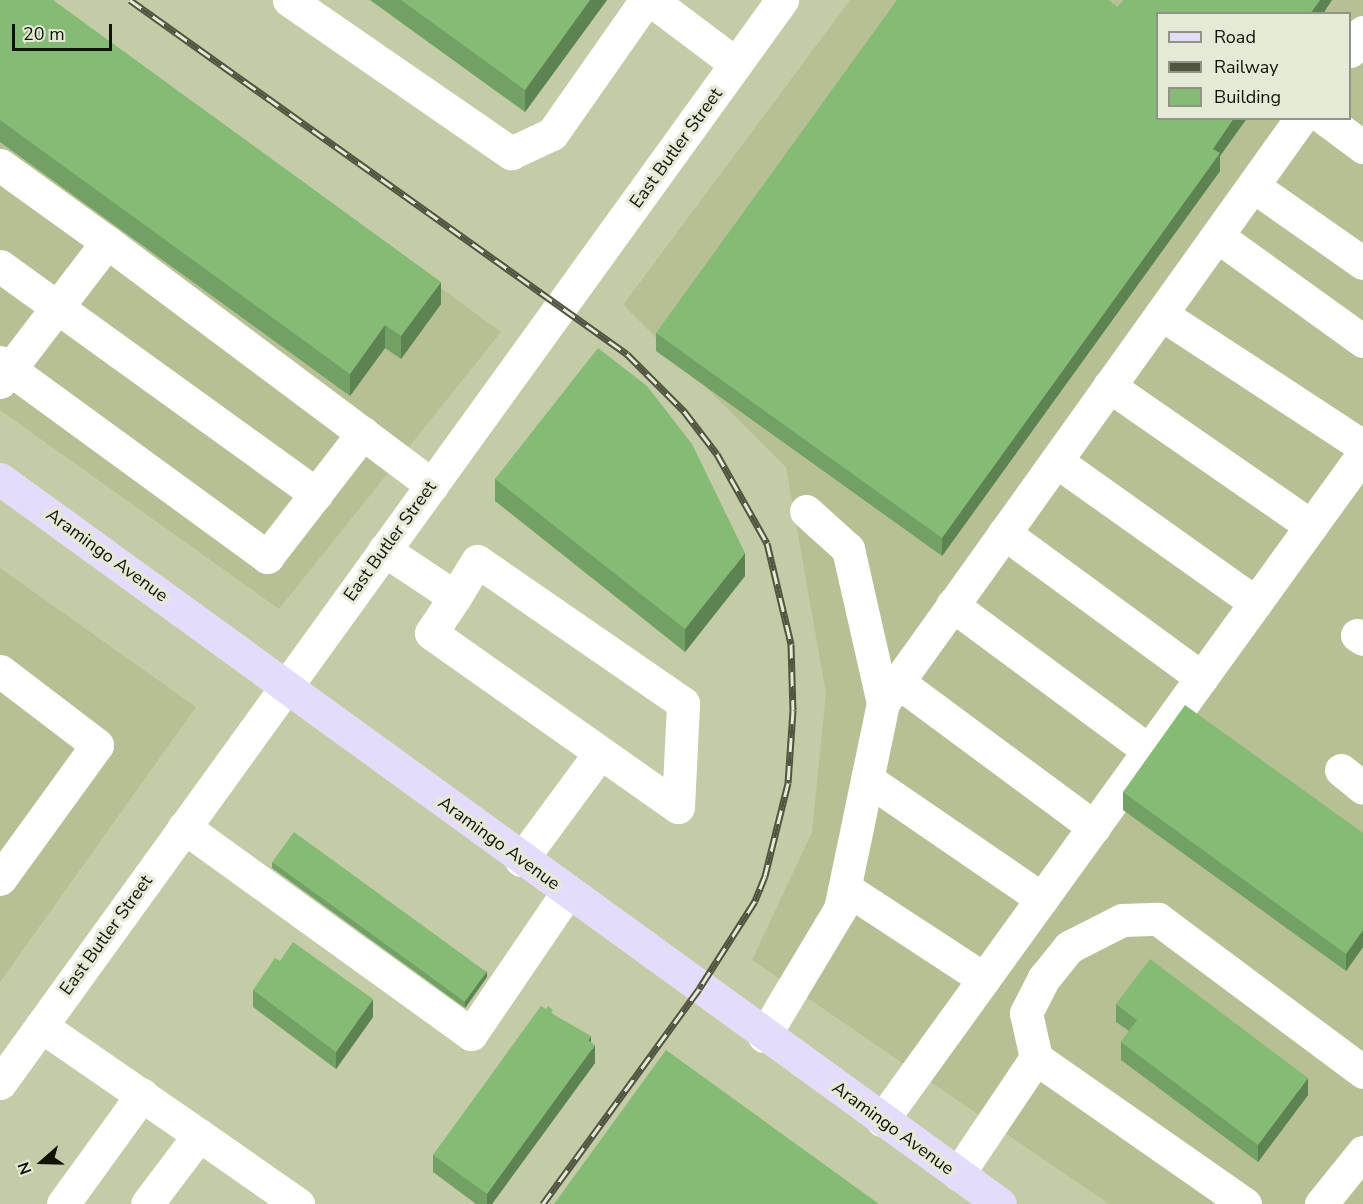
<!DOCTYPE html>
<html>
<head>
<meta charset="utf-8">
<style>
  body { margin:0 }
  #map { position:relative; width:1363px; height:1204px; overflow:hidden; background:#c3cca7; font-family:"Nunito Sans",sans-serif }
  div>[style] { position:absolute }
  .built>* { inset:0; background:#b7c095 }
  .minor>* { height:33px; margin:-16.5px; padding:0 16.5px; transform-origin:16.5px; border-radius:16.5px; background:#fff }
  .major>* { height:33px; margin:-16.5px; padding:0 16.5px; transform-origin:16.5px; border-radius:16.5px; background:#e5dcfb }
  .rail>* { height:7px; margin-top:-3.5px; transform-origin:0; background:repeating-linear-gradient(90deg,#e5ead7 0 14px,#515540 0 28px); box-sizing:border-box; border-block:2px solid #515540 }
  .wall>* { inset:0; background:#73a165 }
  .shaded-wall>* { inset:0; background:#5e8352 }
  .building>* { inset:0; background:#86bb75; transform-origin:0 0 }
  span { translate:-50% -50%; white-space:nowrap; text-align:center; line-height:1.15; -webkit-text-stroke:6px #e5ead7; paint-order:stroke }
  .street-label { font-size:18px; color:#111307 }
  .legend { position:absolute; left:1156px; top:12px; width:195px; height:108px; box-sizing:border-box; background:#e5ead7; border:2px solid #909484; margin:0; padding:8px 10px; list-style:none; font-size:18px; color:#111307 }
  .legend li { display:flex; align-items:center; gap:12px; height:30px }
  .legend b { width:30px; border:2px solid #909484 }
  .north { position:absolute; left:12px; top:1132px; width:60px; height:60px; -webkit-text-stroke:4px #e5ead7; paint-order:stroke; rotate:250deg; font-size:16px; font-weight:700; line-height:24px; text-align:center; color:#111307 }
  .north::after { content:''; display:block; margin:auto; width:21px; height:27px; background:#111307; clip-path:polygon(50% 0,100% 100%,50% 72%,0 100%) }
  .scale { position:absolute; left:12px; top:24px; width:100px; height:27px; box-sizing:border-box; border:3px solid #111307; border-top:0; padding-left:8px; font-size:18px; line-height:21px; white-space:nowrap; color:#111307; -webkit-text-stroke:4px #e5ead7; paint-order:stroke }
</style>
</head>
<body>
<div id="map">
  <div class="built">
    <div style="clip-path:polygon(0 0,48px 0,501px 332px,279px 609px,0 410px)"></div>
    <div style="clip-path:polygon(evenodd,850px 0,1363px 0,1363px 1204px,1109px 1204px,752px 960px,812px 832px,826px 693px,786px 467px,623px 305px,850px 0,1158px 14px,1350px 14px,1350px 118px,1158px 118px,1158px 14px)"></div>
    <div style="clip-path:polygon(0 568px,196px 707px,0 982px)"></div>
  </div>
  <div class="minor">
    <div style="left:289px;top:0;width:270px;rotate:34.6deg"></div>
    <div style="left:511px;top:153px;width:45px;rotate:-24.9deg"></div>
    <div style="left:552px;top:134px;width:164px;rotate:-55deg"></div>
    <div style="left:651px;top:0;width:106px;rotate:37deg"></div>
    <div style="left:1350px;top:51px;width:23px;rotate:-56deg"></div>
    <div style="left:1324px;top:118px;width:49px;rotate:36.6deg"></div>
    <div style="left:0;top:165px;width:132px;rotate:35.7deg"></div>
    <div style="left:1253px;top:186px;width:134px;rotate:35deg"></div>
    <div style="left:1217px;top:236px;width:180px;rotate:35.7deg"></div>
    <div style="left:0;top:266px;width:390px;rotate:35.8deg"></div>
    <div style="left:1161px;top:314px;width:241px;rotate:33.2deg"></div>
    <div style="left:0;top:362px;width:331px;rotate:36.1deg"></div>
    <div style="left:267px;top:557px;width:157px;rotate:-52.3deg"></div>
    <div style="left:0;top:382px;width:176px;rotate:-52.6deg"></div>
    <div style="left:107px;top:242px;width:406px;rotate:36.8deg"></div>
    <div style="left:1109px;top:386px;width:246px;rotate:34.7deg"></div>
    <div style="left:1056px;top:461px;width:245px;rotate:35.4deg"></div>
    <div style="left:806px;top:511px;width:57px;rotate:42.1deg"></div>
    <div style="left:848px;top:549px;width:158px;rotate:77.2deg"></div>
    <div style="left:1004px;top:533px;width:245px;rotate:36.2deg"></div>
    <div style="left:384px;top:550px;width:85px;rotate:33.5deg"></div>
    <div style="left:455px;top:597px;width:43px;rotate:123.7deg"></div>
    <div style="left:431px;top:633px;width:302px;rotate:35.2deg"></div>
    <div style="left:678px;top:807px;width:104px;rotate:-87.2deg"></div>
    <div style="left:683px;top:703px;width:250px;rotate:-145.4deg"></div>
    <div style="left:477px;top:561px;width:42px;rotate:121.4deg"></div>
    <div style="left:952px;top:605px;width:245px;rotate:36.5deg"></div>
    <div style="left:1357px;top:635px;width:7px;rotate:34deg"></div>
    <div style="left:0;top:671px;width:122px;rotate:37.3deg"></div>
    <div style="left:97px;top:745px;width:165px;rotate:125.9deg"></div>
    <div style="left:898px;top:682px;width:244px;rotate:36.5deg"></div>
    <div style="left:1341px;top:770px;width:28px;rotate:39deg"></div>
    <div style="left:867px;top:779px;width:212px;rotate:34.4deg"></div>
    <div style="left:184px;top:827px;width:354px;rotate:35.8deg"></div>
    <div style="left:471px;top:1034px;width:171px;rotate:-55.8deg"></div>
    <div style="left:521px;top:860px;width:133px;rotate:-53.6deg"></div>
    <div style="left:845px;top:888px;width:166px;rotate:33.2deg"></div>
    <div style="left:41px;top:1026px;width:192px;rotate:34.6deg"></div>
    <div style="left:199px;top:1135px;width:86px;rotate:127deg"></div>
    <div style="left:764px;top:1036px;width:148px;rotate:-59.1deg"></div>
    <div style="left:840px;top:909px;width:210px;rotate:-78.2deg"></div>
    <div style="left:883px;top:703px;width:719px;rotate:-54.45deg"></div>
    <div style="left:0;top:1083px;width:1336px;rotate:-54.17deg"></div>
    <div style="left:882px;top:1120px;width:822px;rotate:-54.16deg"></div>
    <div style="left:199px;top:1135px;width:121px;rotate:34.9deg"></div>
    <div style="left:958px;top:1174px;width:140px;rotate:-56.1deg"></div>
    <div style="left:63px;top:1204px;width:135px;rotate:-54.1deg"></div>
    <div style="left:1245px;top:1204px;width:255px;rotate:-145.1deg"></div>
    <div style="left:1036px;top:1058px;width:46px;rotate:-102.5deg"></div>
    <div style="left:1026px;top:1013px;width:39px;rotate:-63deg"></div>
    <div style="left:1044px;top:978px;width:40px;rotate:-51deg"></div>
    <div style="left:1069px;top:947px;width:59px;rotate:-27deg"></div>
    <div style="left:1122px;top:920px;width:36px;rotate:-2deg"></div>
    <div style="left:1158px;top:919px;width:256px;rotate:36.7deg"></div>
    <div style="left:1321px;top:1204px;width:67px;rotate:-51.1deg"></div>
  </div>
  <div class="major">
    <div style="left:0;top:479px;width:1235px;rotate:35.94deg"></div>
  </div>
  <div class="rail">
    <div style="left:130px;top:0;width:610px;rotate:35.46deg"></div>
    <div style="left:627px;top:354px;width:81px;rotate:45deg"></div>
    <div style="left:684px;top:411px;width:54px;rotate:52.5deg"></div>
    <div style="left:717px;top:454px;width:102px;rotate:60.7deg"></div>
    <div style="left:767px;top:543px;width:104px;rotate:76.6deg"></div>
    <div style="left:791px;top:644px;width:66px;rotate:88.3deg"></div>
    <div style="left:793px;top:710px;width:73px;rotate:93.9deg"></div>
    <div style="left:788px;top:783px;width:96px;rotate:103.9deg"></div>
    <div style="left:765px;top:876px;width:27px;rotate:112deg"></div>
    <div style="left:755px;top:901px;width:104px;rotate:122.5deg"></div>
    <div style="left:699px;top:989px;width:266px;rotate:126deg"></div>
  </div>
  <div class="wall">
    <div style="clip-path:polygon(0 0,441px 304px,401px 359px,385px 348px,350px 396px,0 142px)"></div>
    <div style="clip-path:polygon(370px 0,607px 0,525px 112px)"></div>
    <div style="clip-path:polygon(1124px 0,1332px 0,1220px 156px,1220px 171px,942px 556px,656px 351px,656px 333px,1118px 7px)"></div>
    <div style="clip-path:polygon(495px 479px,745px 576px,685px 652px,495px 501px)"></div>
    <div style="clip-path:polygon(1123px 792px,1363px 833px,1363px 947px,1346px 971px,1123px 810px)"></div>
    <div style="clip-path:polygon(272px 862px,487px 977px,465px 1008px,272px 868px)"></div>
    <div style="clip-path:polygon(253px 990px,373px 1017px,336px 1069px,253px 1007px)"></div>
    <div style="clip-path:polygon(1116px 1004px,1308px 1095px,1258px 1162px,1121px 1060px,1121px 1042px,1129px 1031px,1116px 1022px)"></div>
    <div style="clip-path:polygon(546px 1009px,591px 1042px,595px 1063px,492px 1204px,476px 1204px,433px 1172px,433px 1155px)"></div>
  </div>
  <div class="shaded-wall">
    <div style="clip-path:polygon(590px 0,607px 0,525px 112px,525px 90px)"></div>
    <div style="clip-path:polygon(1320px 0,1332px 0,1323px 14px,1310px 14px)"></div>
    <div style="clip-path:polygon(1234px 118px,1247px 118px,1220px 156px,1220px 171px,942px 556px,942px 538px)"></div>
    <div style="clip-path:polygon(441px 282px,441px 304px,401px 359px,401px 336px)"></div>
    <div style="clip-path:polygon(385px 325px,385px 348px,350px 396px,350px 374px)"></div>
    <div style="clip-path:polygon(745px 553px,745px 576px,685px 652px,685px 629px)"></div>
    <div style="clip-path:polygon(1363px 930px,1363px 947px,1346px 971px,1346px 954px)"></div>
    <div style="clip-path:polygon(487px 971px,487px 977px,465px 1008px,465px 1001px)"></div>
    <div style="clip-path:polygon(373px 999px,373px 1017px,336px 1069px,336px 1052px)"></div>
    <div style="clip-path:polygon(591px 1036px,591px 1051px,595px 1045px,595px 1063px,492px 1204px,487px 1204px,487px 1194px)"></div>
    <div style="clip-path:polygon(1308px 1078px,1308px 1095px,1258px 1162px,1258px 1145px)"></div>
  </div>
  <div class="building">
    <div style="clip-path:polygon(0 0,53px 0,441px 282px,401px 336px,385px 325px,350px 374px,0 120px)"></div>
    <div style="clip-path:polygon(401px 0,590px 0,525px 90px)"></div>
    <div style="clip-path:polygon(897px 0,1108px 0,1118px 7px,1124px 0,1320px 0,1310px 14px,1158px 14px,1158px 118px,1234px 118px,1213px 149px,1220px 153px,942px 538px,656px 333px)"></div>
    <div style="clip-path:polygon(598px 348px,647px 386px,692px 444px,745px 553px,685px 629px,495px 479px)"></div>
    <div style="clip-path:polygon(1185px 705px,1363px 833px,1363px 930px,1346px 954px,1123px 792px)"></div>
    <div style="left:294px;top:832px;width:238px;height:37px;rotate:36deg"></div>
    <div style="clip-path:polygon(293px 942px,373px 999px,336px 1052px,253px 990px,275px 958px,280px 961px)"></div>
    <div style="clip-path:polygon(1150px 959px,1308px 1078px,1258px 1145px,1121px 1042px,1137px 1020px,1116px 1004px)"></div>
    <div style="clip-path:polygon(541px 1006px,546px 1009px,548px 1006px,553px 1010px,551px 1013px,591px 1036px,588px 1040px,595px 1045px,487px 1194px,433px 1155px)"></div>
    <div style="clip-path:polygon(666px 1050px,879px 1204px,554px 1204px)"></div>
  </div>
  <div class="street-label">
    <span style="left:676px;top:148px;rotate:-54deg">East Butler Street</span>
    <span style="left:390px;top:541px;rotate:-54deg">East Butler Street</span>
    <span style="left:107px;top:555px;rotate:36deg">Aramingo Avenue</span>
    <span style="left:499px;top:843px;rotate:36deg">Aramingo Avenue</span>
    <span style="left:106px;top:935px;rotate:-54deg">East Butler Street</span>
    <span style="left:893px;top:1128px;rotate:36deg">Aramingo Avenue</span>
  </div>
  <ul class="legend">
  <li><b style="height:8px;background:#e5dcfb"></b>Road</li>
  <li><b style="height:8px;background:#515540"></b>Railway</li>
  <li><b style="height:16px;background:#86bb75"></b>Building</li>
  </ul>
  <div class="north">N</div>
  <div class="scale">20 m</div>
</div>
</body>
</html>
